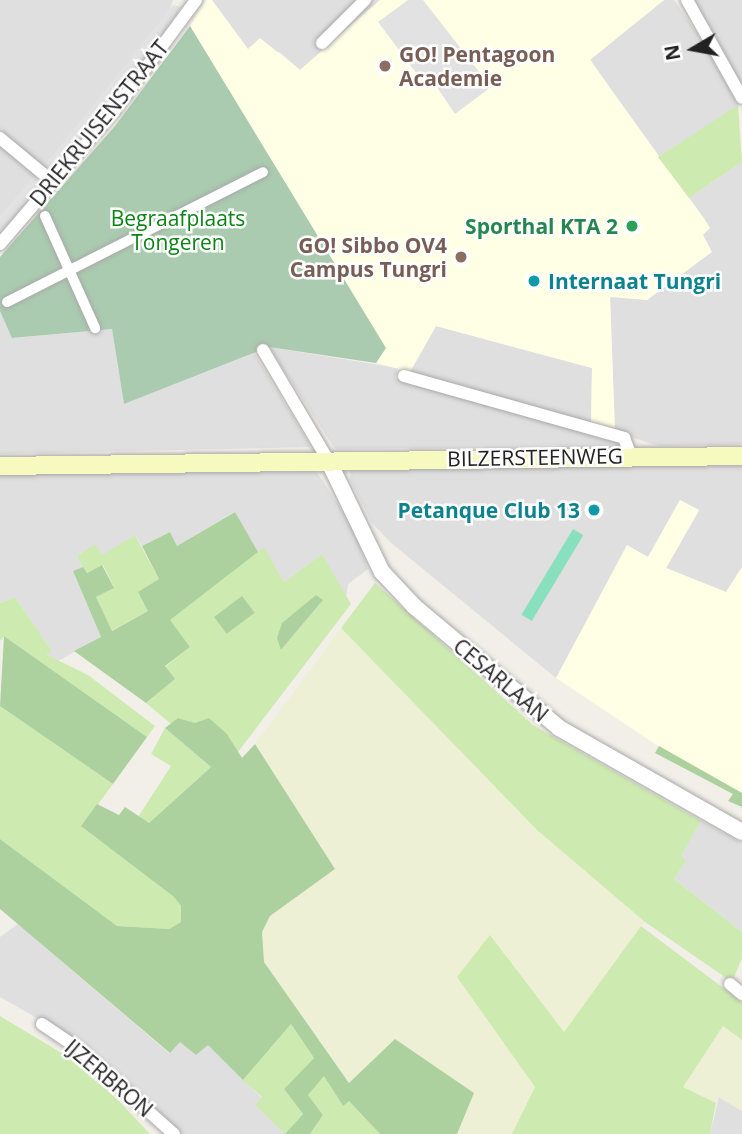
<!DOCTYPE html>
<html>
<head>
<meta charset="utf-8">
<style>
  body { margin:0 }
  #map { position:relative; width:742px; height:1134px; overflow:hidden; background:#f2efe9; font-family:"Open Sans",sans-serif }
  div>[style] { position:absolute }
  .residential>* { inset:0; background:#e0dfdf }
  .education>* { inset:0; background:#ffffe5 }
  .farmland>* { inset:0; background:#eef0d5 }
  .grass>* { inset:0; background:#cdebb0 }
  .forest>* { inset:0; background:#add19e; transform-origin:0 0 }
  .cemetery>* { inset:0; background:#aacbaf }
  .pitch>* { inset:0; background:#88e0be; transform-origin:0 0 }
  .parking>* { inset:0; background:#e2e2e2 }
  .roads { filter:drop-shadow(0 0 2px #a9a9a9) drop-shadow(0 0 2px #a9a9a9) }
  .pedestrian>* { height:10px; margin:-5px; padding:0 5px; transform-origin:5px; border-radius:5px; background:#fff }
  .minor>* { height:12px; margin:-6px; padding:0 6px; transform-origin:6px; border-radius:6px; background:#fff }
  .tertiary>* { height:16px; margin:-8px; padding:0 8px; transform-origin:8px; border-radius:8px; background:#fff }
  .secondary>* { height:18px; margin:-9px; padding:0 9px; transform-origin:9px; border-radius:9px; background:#f7fabf }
  .dots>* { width:19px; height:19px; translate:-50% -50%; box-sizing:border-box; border:4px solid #fff; border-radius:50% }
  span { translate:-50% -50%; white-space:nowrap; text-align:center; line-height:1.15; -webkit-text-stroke:5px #fff; paint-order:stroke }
  .education-label { font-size:21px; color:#785e54; font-weight:700 }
  .left { translate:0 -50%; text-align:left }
  .right { translate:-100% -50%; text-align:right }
  .street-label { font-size:21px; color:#222 }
  .park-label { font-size:21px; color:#0c8416 }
  .leisure-label { font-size:21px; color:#27864d; font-weight:700 }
  .culture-label { font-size:21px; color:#0d838f; font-weight:700 }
  .north { position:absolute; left:658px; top:14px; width:70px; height:70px; -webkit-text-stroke:5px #fff; paint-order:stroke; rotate:260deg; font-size:19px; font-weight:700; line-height:28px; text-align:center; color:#222 }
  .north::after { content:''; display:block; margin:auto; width:24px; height:32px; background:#222; clip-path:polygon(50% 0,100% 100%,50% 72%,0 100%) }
</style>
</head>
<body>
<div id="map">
  <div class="residential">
    <div style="clip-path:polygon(0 0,173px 0,169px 12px,43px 168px,0 130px)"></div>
    <div style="clip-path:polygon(212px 0,380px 0,300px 70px,280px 52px,248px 50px)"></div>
    <div style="clip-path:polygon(664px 0,674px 0,731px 82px,741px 104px,658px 157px,590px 59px)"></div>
    <div style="clip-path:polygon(692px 0,742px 0,742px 91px,712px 31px)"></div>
    <div style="clip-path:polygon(0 146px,35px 176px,0 217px)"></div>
    <div style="clip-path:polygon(742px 162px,742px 444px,659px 446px,615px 432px,610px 296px,648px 300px,703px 235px,705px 220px,689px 198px)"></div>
    <div style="clip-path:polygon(0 311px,13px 338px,112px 329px,124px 404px,254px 353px,311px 447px,0 454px)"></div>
    <div style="clip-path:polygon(436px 326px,592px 368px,591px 423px,410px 372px)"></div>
    <div style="clip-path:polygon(269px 347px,398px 368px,395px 378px,621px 441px,621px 447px,335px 449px)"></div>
    <div style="clip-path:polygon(742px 461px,742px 567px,726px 592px,666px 568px,699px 511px,680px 500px,648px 557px,627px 546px,556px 678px,390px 542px,372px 523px,350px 480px,350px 467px)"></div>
    <div style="clip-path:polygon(316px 471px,353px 527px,368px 569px,348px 584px,346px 598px,322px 554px,284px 582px,264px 548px,258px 552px,234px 512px,177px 546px,170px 532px,142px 546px,135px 535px,102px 556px,95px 545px,77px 556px,83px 567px,73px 571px,101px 637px,58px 661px,47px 655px,52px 651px,15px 597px,0 603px,0 474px)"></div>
    <div style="clip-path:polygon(701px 821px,742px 843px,742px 932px,674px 879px,686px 861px,680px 857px)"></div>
    <div style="clip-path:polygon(18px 924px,169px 1053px,180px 1041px,208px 1044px,262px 1098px,256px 1105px,285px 1134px,179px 1134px,86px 1046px,0 997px,0 937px)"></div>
    <div style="clip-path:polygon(719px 1097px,742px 1111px,742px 1134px,710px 1134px)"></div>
  </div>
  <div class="education">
    <div style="clip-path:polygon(206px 0,212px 0,248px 49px,260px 38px,300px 70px,380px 0,664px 0,590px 60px,705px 220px,710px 228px,703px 235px,712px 252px,647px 300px,610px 297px,615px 432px,591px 423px,592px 368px,436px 326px,410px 372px,376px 363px,385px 348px,190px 26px)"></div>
    <div style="clip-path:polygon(680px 500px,699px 510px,666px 568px,726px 592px,742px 567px,742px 793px,655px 744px,556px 678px,627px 545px,648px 557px)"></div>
  </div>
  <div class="farmland">
    <div style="clip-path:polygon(341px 628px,537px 830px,645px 922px,564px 1032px,491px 936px,536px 1087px,512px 1134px,457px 1134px,473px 1093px,350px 1083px,263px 962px,262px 932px,270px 916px,335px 869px,255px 744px)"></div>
    <div style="clip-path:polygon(723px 1026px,742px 1040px,742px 1111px,719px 1097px,716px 1103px,683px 1087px)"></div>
  </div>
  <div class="grass">
    <div style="clip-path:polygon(738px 105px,742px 162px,689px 198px,658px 157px)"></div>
    <div style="clip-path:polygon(135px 535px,159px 579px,148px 611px,111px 631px,96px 597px,114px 587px,103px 565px,86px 573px,77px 556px,95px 544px,102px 555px)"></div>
    <div style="clip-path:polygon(evenodd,264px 547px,284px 582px,322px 554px,351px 604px,238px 752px,227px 734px,179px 718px,171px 724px,146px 703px,175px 679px,165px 667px,190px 647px,169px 620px,264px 547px,322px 600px,319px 605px,281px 650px,282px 623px,322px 600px)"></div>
    <div style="clip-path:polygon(375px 583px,533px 725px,701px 821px,681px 856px,686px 861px,674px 879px,742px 932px,742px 958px,732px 982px,645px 922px,537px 830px,341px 628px)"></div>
    <div style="clip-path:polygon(15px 597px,52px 651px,47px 655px,88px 675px,155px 726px,147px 737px,4px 636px,0 641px,0 603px)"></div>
    <div style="clip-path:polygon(0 706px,113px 784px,82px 826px,174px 897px,181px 906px,181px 922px,169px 929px,117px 926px,0 839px)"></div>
    <div style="clip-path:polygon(165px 728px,211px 767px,149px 823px,138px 817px,171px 766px,151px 754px)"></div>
    <div style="clip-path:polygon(641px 926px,742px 1002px,742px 1040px,723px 1026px,683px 1087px,716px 1103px,710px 1134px,512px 1134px,535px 1087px,457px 977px,490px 935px,564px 1032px)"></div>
    <div style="clip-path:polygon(0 1016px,65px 1055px,117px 1099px,150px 1134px,0 1134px)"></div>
    <div style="clip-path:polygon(291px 1024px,314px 1058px,284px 1089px,303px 1114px,285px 1134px,255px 1105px,262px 1097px,243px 1080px)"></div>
    <div style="clip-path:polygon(324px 1075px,342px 1105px,349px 1101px,380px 1134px,310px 1134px,323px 1115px,308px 1095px)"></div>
  </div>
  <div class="forest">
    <div style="clip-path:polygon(235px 512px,258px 552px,170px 620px,190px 647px,165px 666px,175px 679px,146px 703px,74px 651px,101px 637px,73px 571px,83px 567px,87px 573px,102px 565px,114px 588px,96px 597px,112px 631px,148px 611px,138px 592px,159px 579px,142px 546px,170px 532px,177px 546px)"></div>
    <div style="clip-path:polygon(316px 595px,323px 600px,281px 650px,277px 638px,282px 623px)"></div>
    <div style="left:242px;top:596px;width:21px;height:35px;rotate:53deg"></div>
    <div style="clip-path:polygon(4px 636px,147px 737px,113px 784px,0 706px)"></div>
    <div style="clip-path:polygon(178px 718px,195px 723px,209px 718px,227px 734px,242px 758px,255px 744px,335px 869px,270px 916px,262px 932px,264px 962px,349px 1083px,395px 1039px,474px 1093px,457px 1134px,380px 1134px,349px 1101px,343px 1106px,324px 1076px,308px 1095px,323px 1115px,310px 1134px,285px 1134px,303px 1114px,284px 1089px,314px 1058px,291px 1024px,243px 1080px,208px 1045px,196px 1055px,180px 1042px,170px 1053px,0 909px,0 839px,117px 926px,169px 929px,181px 922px,181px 906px,174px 897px,81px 826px,97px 804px,119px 815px,125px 807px,149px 823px,211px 767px,165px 728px)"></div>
    <div style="clip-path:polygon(659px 746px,742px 793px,742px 807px,728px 801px,733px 794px,655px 753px)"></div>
  </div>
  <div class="cemetery">
    <div style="clip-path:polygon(190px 26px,386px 348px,376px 363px,269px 347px,124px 404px,112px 329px,12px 338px,0 311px,0 257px,115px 126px)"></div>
  </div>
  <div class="pitch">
    <div style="left:573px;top:529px;width:12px;height:100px;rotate:31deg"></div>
  </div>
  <div class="parking">
    <div style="clip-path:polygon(408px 0,423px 0,491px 87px,455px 114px,430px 77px,423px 82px,378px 22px)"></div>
    <div style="clip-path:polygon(173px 5px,181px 7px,171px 25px,100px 119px,57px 168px,43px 168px)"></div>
    <div style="clip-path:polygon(35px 176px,39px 189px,0 234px,0 217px)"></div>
  </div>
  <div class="roads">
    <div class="pedestrian">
      <div style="left:45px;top:216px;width:123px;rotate:65.9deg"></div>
      <div style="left:7px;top:302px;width:287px;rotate:-26.9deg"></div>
    </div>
    <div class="minor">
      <div style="left:687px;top:0;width:112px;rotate:60.7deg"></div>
      <div style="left:322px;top:43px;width:61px;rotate:-45deg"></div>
      <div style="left:0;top:138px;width:69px;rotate:39.7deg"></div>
      <div style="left:0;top:244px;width:175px;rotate:-49.4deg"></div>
      <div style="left:114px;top:111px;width:138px;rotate:-53.5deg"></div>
      <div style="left:263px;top:350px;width:128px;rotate:59.4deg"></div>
      <div style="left:404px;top:376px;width:229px;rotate:15.7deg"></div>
      <div style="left:624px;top:438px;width:19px;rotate:69deg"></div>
      <div style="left:730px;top:984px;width:16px;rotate:40deg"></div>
      <div style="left:42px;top:1024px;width:41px;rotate:34.1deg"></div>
      <div style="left:76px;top:1047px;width:131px;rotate:41.6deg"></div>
    </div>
    <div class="tertiary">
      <div style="left:328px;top:460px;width:124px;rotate:64.3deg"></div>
      <div style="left:382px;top:572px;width:48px;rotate:46.7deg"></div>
      <div style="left:415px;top:607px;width:188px;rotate:40deg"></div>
      <div style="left:559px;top:728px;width:210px;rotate:29.6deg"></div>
    </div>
    <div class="secondary">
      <div style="left:0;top:466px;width:742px;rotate:-0.77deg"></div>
    </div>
  </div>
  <div class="dots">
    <div style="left:385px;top:66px;background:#8d6e63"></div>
    <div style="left:632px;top:226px;background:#2e9e5b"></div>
    <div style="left:461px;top:257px;background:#8d6e63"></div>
    <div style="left:534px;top:281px;background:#0f9aa8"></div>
    <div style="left:594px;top:510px;background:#0f9aa8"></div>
  </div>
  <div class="education-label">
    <span class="left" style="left:399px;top:66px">GO! Pentagoon<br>Academie</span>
    <span class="right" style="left:447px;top:257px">GO! Sibbo OV4<br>Campus Tungri</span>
  </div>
  <div class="street-label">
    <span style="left:99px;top:123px;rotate:-51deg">DRIEKRUISENSTRAAT</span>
    <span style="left:535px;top:457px;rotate:-1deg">BILZERSTEENWEG</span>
    <span style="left:501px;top:680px;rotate:40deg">CESARLAAN</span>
    <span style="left:109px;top:1078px;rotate:40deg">IJZERBRON</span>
  </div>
  <div class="park-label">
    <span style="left:178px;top:230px">Begraafplaats<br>Tongeren</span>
  </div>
  <div class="leisure-label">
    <span class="right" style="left:618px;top:226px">Sporthal KTA 2</span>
  </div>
  <div class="culture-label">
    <span class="left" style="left:548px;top:281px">Internaat Tungri</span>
    <span class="right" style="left:580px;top:510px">Petanque Club 13</span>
  </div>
  <div class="north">N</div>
</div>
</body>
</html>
